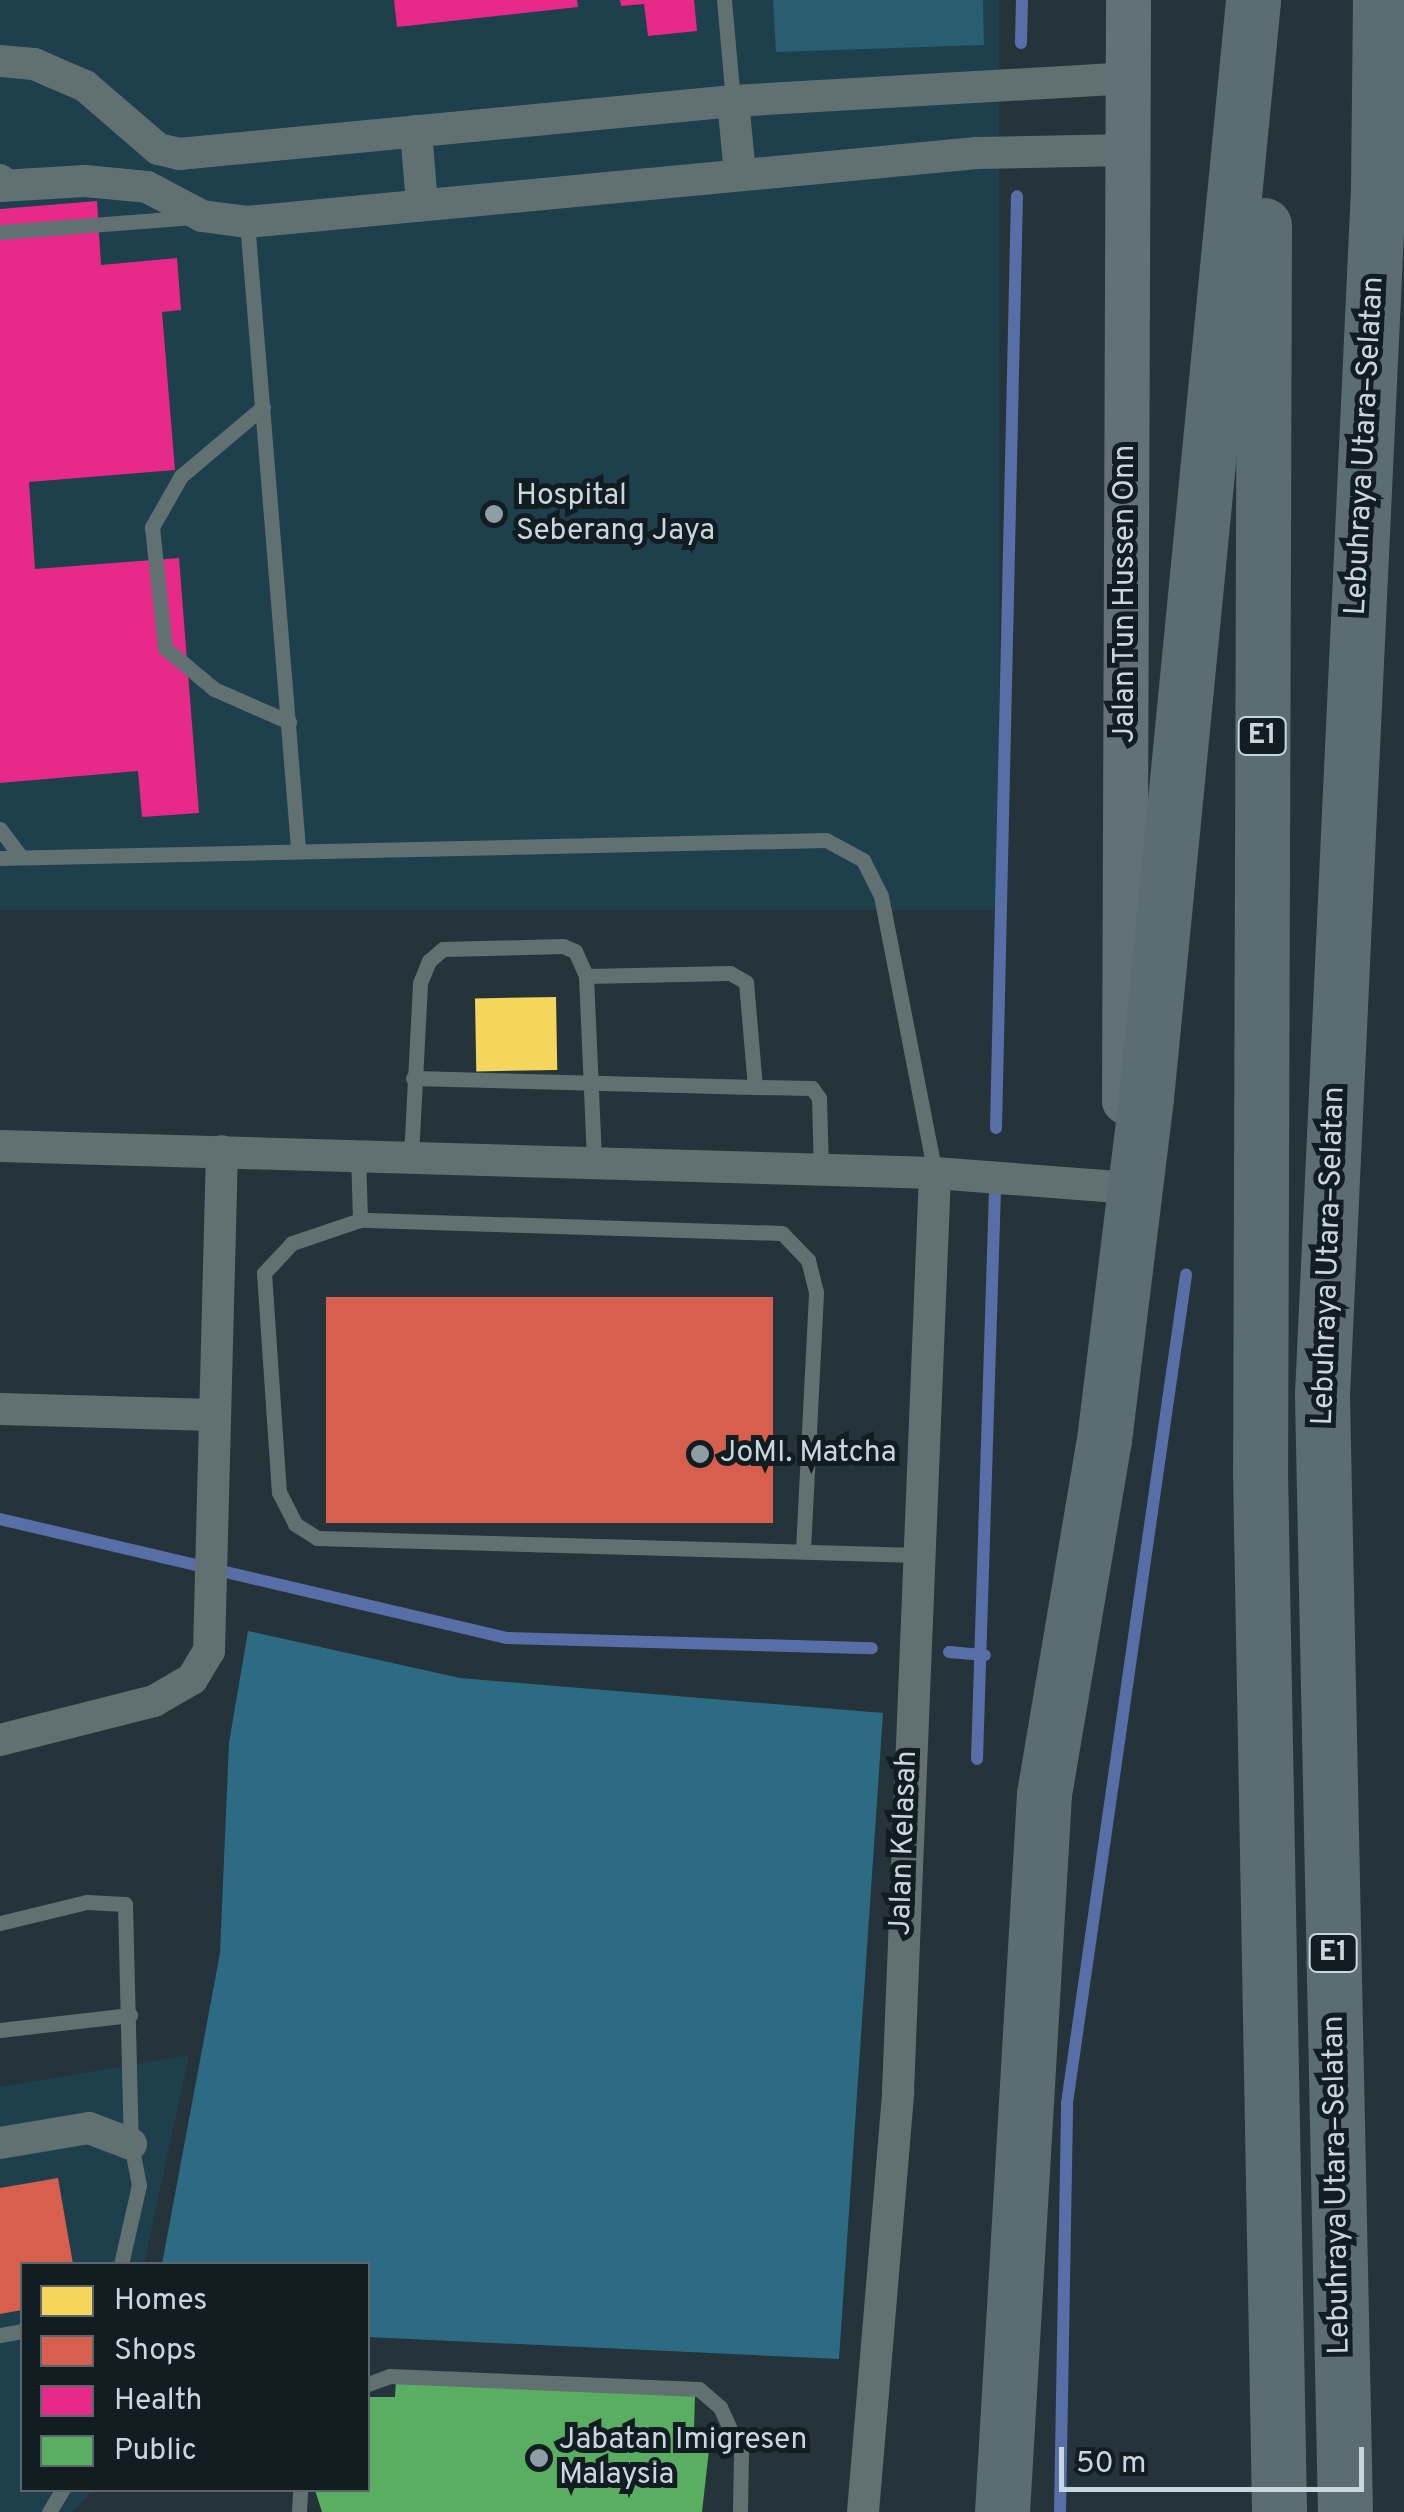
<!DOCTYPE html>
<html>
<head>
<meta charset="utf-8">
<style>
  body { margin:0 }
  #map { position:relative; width:1404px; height:2512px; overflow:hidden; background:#25343a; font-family:Overpass,sans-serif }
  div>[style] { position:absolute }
  .built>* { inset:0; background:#1e3f4c; transform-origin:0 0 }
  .green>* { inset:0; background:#295d70 }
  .forest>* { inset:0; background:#2c6b83 }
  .homes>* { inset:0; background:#f6d55c; transform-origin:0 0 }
  .shops>* { inset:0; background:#d6604d; transform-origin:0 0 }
  .health>* { inset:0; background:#e7298a }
  .public>* { inset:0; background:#5aae61 }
  .stream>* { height:12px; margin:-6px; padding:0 6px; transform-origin:6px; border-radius:6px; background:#576ea7 }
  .service>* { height:15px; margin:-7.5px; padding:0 7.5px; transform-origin:7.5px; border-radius:7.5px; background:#617071 }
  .minor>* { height:32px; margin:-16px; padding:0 16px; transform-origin:16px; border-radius:16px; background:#617071 }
  .secondary>* { height:45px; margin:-22.5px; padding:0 22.5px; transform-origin:22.5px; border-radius:22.5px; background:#617175 }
  .motorway>* { height:55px; margin:-27.5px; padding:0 27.5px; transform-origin:27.5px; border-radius:27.5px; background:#5b6d71 }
  .dots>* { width:28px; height:28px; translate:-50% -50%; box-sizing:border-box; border:5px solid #121d22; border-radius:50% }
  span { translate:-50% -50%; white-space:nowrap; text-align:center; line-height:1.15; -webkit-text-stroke:10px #121d22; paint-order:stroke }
  .shield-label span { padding:2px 8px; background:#121d22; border:2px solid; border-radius:8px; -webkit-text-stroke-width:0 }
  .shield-label { font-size:28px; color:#c8d7dd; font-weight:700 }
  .street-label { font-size:30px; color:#c8d7dd }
  .poi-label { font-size:30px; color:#c8d7dd }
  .left { translate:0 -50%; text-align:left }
  .legend { position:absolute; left:20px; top:2262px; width:350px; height:230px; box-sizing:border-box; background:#121d22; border:2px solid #5b676d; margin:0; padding:12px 18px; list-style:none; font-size:30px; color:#c8d7dd }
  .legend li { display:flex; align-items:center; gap:20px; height:50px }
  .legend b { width:50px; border:2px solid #5b676d }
  .scale { position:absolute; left:1059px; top:2447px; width:305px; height:45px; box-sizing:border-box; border:5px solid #c8d7dd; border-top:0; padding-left:12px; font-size:30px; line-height:35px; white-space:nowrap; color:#c8d7dd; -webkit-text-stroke:8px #121d22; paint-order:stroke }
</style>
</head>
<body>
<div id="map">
  <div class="built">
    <div style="left:0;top:0;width:999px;height:910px"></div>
    <div style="clip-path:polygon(189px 2055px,144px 2264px,22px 2264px,22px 2490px,93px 2490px,73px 2512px,0 2512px,0 2087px)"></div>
  </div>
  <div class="green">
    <div style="clip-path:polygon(773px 0,983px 0,984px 45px,776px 52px)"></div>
  </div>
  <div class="forest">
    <div style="clip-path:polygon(248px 1631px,460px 1678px,883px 1713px,839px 2359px,368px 2337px,368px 2264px,162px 2264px,220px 1953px,229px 1743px)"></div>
  </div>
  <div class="homes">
    <div style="left:556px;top:997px;width:73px;height:81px;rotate:89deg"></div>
  </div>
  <div class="shops">
    <div style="left:326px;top:1297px;width:447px;height:226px"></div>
    <div style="clip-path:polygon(58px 2178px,73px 2264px,22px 2264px,22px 2310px,0 2314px,0 2188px)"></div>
  </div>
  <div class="health">
    <div style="clip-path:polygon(394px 0,577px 0,578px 7px,397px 27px)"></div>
    <div style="clip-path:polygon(620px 0,694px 0,697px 31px,648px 36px,644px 4px,621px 6px)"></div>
    <div style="clip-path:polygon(97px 201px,101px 265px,177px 258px,181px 310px,162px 312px,175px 470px,29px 482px,35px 569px,179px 558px,199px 813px,142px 817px,138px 771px,0 783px,0 209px)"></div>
  </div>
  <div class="public">
    <div style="clip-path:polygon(396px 2380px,695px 2395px,694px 2429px,710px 2441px,702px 2512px,322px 2512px,315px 2490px,368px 2490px,368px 2397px,395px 2397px)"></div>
  </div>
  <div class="stream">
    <div style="left:1021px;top:43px;width:43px;rotate:-88.7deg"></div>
    <div style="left:996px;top:1128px;width:932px;rotate:-88.71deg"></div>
    <div style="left:0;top:1519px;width:521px;rotate:13.21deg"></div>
    <div style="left:507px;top:1638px;width:365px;rotate:1.6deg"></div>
    <div style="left:949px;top:1652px;width:36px;rotate:5deg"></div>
    <div style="left:977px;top:1759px;width:569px;rotate:-88.19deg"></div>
    <div style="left:1060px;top:2512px;width:409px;rotate:-89deg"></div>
    <div style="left:1067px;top:2103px;width:837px;rotate:-81.82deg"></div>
  </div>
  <div class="service">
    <div style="left:724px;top:0;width:101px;rotate:84.9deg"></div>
    <div style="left:247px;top:222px;width:628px;rotate:85.34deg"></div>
    <div style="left:0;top:232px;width:194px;rotate:-4.4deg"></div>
    <div style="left:263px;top:407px;width:107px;rotate:139.9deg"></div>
    <div style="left:181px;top:476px;width:59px;rotate:119.6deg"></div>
    <div style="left:152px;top:527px;width:122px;rotate:83.9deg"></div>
    <div style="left:165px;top:648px;width:64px;rotate:39.9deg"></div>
    <div style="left:214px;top:689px;width:82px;rotate:23.7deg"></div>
    <div style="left:0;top:829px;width:35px;rotate:53deg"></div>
    <div style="left:0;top:858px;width:826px;rotate:-1.25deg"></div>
    <div style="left:826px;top:840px;width:42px;rotate:28.4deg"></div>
    <div style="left:863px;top:860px;width:40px;rotate:63.4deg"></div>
    <div style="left:881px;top:896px;width:282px;rotate:79deg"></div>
    <div style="left:413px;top:1078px;width:342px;rotate:1.5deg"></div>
    <div style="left:755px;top:1087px;width:105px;rotate:-94.9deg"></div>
    <div style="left:746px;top:982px;width:18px;rotate:-151deg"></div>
    <div style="left:730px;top:973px;width:144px;rotate:178.8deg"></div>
    <div style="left:755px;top:1087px;width:57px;rotate:1deg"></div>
    <div style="left:812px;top:1088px;width:12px;rotate:55deg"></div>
    <div style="left:819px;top:1098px;width:71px;rotate:88.4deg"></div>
    <div style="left:358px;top:1155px;width:65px;rotate:88.2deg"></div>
    <div style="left:411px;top:1156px;width:173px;rotate:-87deg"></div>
    <div style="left:420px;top:983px;width:24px;rotate:-68deg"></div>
    <div style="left:429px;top:961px;width:18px;rotate:-41deg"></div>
    <div style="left:443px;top:949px;width:120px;rotate:-1.4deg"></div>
    <div style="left:563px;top:946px;width:13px;rotate:23deg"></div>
    <div style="left:575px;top:951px;width:27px;rotate:66deg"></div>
    <div style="left:586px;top:976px;width:186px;rotate:87.5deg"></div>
    <div style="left:803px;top:1550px;width:258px;rotate:-87.1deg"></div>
    <div style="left:816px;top:1292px;width:33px;rotate:-104deg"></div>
    <div style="left:808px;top:1260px;width:37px;rotate:-134deg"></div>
    <div style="left:782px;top:1233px;width:422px;rotate:-178.2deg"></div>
    <div style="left:360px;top:1220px;width:72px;rotate:161.3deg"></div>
    <div style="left:292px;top:1243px;width:41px;rotate:133deg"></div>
    <div style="left:264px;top:1273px;width:220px;rotate:86.1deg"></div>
    <div style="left:279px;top:1492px;width:36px;rotate:63deg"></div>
    <div style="left:295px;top:1524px;width:26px;rotate:32deg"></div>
    <div style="left:317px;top:1538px;width:600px;rotate:1.62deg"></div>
    <div style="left:0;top:1923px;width:89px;rotate:-13.6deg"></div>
    <div style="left:87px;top:1902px;width:38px;rotate:3deg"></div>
    <div style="left:125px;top:1904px;width:240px;rotate:88.6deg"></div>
    <div style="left:131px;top:2144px;width:42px;rotate:79deg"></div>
    <div style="left:139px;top:2185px;width:81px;rotate:102.8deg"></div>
    <div style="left:0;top:2030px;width:131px;rotate:-6.6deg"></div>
    <div style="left:0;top:2335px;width:22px;rotate:-10deg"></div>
    <div style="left:368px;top:2384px;width:23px;rotate:-20deg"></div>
    <div style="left:390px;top:2376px;width:309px;rotate:2.4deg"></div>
    <div style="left:699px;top:2389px;width:28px;rotate:41deg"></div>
    <div style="left:720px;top:2407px;width:51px;rotate:65.5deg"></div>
    <div style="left:741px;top:2453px;width:59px;rotate:91deg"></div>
    <div style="left:49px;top:2512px;width:26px;rotate:-59deg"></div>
    <div style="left:299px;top:2512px;width:22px;rotate:-87deg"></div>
  </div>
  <div class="minor">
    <div style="left:0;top:61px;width:34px;rotate:5deg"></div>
    <div style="left:34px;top:64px;width:56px;rotate:23.3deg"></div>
    <div style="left:85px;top:86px;width:96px;rotate:40.8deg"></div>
    <div style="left:158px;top:149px;width:22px;rotate:13deg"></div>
    <div style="left:179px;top:154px;width:557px;rotate:-5.46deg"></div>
    <div style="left:733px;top:101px;width:394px;rotate:-3.3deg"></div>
    <div style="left:733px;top:101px;width:73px;rotate:84.5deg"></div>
    <div style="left:416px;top:131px;width:73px;rotate:85.3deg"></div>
    <div style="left:0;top:180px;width:6px;rotate:81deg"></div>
    <div style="left:1px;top:186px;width:84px;rotate:-3.4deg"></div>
    <div style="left:85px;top:181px;width:62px;rotate:5.5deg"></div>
    <div style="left:147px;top:187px;width:62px;rotate:27.8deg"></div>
    <div style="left:202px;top:216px;width:45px;rotate:7.6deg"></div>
    <div style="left:247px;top:222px;width:733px;rotate:-5.4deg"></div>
    <div style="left:977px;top:153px;width:151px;rotate:-1.1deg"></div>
    <div style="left:0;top:1146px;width:935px;rotate:1.65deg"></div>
    <div style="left:935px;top:1173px;width:196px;rotate:4.4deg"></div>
    <div style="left:0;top:1409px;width:212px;rotate:1.6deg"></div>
    <div style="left:0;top:1740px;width:159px;rotate:-14.2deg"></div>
    <div style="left:154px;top:1701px;width:44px;rotate:-30.1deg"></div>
    <div style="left:192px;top:1679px;width:33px;rotate:-59deg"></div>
    <div style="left:209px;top:1651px;width:500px;rotate:-88.51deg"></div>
    <div style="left:0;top:2143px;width:90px;rotate:-9.6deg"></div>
    <div style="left:89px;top:2128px;width:45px;rotate:20.9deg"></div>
    <div style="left:863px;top:2512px;width:422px;rotate:-85.2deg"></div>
    <div style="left:898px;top:2091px;width:919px;rotate:-87.69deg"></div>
  </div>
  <div class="secondary">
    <div style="left:1124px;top:1101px;width:1101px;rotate:-89.79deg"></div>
  </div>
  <div class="motorway">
    <div style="left:1264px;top:225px;width:1247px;rotate:90.18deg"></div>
    <div style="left:1260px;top:1472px;width:1040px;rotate:88.95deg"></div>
    <div style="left:1002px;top:2512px;width:719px;rotate:-86.65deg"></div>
    <div style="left:1044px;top:1794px;width:359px;rotate:-80.4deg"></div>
    <div style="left:1104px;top:1440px;width:345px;rotate:-83deg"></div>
    <div style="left:1146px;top:1098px;width:1103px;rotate:-84.43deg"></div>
    <div style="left:1345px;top:2512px;width:1118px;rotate:-91.18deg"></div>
    <div style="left:1322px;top:1394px;width:1206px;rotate:-87.34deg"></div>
    <div style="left:1378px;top:189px;width:189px;rotate:-89.4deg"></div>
  </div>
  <div class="dots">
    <div style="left:494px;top:514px;background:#8f9ea4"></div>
    <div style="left:700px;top:1454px;background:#8f9ea4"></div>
    <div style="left:539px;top:2458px;background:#8f9ea4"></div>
  </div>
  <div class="shield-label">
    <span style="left:1262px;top:736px">E1</span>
    <span style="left:1333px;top:1953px">E1</span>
  </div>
  <div class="street-label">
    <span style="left:1366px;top:446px;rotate:-87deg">Lebuhraya Utara–Selatan</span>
    <span style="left:1126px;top:594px;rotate:-90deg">Jalan Tun Hussen Onn</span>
    <span style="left:1330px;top:1256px;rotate:-88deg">Lebuhraya Utara–Selatan</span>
    <span style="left:905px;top:1843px;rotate:-88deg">Jalan Kelasah</span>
    <span style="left:1338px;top:2185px;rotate:-91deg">Lebuhraya Utara–Selatan</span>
  </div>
  <div class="poi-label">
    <span class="left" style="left:516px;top:514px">Hospital<br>Seberang Jaya</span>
    <span class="left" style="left:720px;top:1454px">JoMI. Matcha</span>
    <span class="left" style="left:559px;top:2458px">Jabatan Imigresen<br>Malaysia</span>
  </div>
  <ul class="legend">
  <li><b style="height:28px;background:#f6d55c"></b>Homes</li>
  <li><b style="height:28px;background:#d6604d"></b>Shops</li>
  <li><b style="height:28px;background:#e7298a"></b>Health</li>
  <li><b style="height:28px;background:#5aae61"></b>Public</li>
  </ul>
  <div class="scale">50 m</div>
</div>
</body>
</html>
